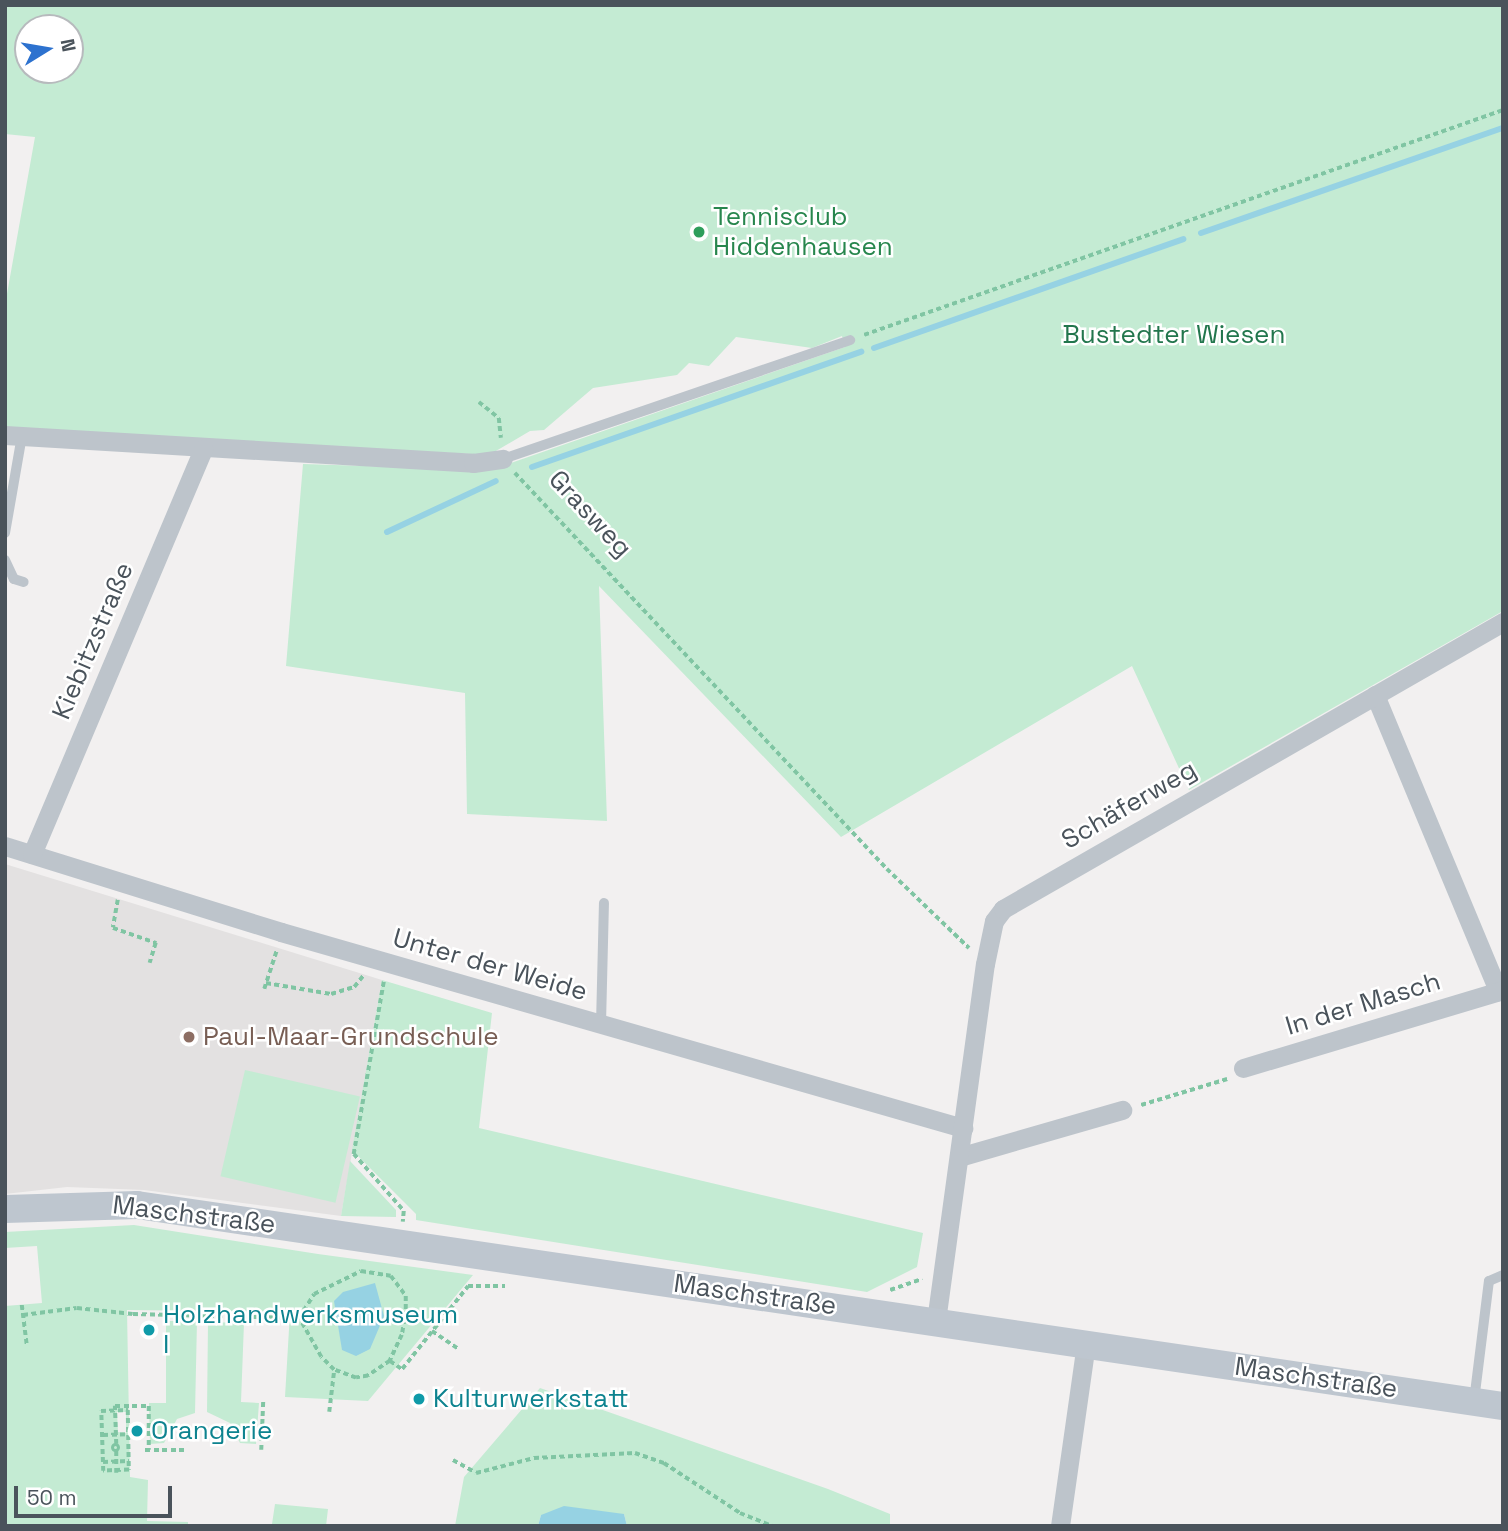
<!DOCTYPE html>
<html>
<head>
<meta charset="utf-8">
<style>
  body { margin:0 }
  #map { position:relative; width:1508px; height:1531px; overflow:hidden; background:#f2f0f0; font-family:"Space Grotesk",sans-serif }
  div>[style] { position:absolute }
  .education>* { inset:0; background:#e3e1e1 }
  .green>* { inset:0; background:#c4ebd3; transform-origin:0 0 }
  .water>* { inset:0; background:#96d2e3 }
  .stream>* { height:6px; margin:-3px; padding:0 3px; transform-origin:3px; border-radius:3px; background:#96d2e3 }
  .path>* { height:3.5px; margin-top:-1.75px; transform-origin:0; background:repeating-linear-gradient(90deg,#80c5a3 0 5px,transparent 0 8.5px) }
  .path>.ring { margin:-1.75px; padding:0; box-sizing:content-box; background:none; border:3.5px solid #80c5a3; border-radius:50% }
  .lane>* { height:10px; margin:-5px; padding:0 5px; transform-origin:5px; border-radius:5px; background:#bdc4cb }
  .street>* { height:19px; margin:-9.5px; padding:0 9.5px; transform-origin:9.5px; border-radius:9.5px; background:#bdc4cb }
  .secondary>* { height:28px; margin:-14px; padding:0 14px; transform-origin:14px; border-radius:14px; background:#bec6cf }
  .dots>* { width:19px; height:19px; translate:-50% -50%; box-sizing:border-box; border:4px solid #fff; border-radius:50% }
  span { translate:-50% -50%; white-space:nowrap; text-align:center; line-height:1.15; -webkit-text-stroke:5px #fff; paint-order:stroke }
  .leisure-label { font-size:26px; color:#27864d }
  .left { translate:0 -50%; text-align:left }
  .park-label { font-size:26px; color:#22764d }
  .street-label { font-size:26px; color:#4a535b }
  .education-label { font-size:26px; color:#785e54 }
  .culture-label { font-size:26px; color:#0d838f }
  .frame { position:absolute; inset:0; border:7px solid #4a535b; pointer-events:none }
  .north { position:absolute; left:14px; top:14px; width:70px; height:70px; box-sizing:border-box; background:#fff; border:2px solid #b7babd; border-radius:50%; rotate:79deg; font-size:19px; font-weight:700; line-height:28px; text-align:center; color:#4a535b }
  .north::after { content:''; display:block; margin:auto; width:24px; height:32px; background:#2d72cf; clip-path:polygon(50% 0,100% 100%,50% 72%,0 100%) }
  .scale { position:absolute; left:14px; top:1486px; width:158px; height:32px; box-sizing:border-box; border:4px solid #4a535b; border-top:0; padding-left:9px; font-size:21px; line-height:24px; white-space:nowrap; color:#4a535b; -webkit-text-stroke:5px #fff; paint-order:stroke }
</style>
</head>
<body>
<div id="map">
  <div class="education">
    <div style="clip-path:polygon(5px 864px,382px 980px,341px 1216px,144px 1190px,67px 1187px,5px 1194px)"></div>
  </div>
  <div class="green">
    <div style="clip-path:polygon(evenodd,5px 5px,1503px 5px,1503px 611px,1189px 790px,1132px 666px,841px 837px,599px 586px,607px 821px,467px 814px,465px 693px,286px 666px,303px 464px,491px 470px,845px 347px,842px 336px,812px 348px,736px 337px,709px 366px,689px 363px,677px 375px,593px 388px,544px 430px,530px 431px,489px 455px,5px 429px,5px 305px,35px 137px,5px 134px,5px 5px,28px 28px,70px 28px,70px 70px,28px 70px,28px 28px)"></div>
    <div style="clip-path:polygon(382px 980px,492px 1013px,479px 1128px,923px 1233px,917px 1267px,867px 1292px,416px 1220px,416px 1214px,352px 1150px)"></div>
    <div style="left:245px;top:1070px;width:118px;height:109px;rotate:13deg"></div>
    <div style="clip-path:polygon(350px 1161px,396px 1210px,396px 1217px,341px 1216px)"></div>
    <div style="clip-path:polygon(evenodd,134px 1225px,318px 1254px,473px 1275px,368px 1401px,285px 1397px,290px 1312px,127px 1310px,130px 1477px,148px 1480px,147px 1521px,188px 1522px,188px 1526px,5px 1526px,5px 1306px,42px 1303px,37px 1246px,5px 1248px,5px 1232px,134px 1225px,117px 1412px,126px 1412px,126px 1433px,118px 1432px,117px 1412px)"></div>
    <div style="clip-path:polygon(166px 1321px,197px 1321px,195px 1413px,177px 1419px,164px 1443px,150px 1444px,149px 1403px,166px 1403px)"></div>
    <div style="clip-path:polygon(208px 1322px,244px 1323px,241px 1402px,259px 1403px,256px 1444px,240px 1443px,230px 1423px,207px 1412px)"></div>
    <div style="clip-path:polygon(540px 1388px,828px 1489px,890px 1514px,890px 1526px,627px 1526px,624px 1514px,541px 1515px,538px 1526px,455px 1526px,464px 1477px)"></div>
    <div style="clip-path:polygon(275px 1504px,328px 1509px,326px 1526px,222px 1526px,272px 1524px)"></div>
  </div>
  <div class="water">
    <div style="clip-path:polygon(375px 1283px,384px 1316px,370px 1349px,356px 1356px,342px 1350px,334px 1301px,343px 1292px)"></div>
    <div style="clip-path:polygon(564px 1506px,624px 1514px,627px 1526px,538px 1526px,541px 1515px)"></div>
  </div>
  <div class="stream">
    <div style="left:1201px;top:233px;width:320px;rotate:-19.2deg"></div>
    <div style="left:874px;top:348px;width:328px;rotate:-19.4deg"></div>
    <div style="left:532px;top:467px;width:349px;rotate:-19.3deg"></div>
    <div style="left:387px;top:532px;width:120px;rotate:-25.1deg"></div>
  </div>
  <div class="path">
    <div style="left:864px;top:335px;width:677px;rotate:-19.4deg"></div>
    <div style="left:479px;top:402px;width:26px;rotate:39deg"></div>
    <div style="left:499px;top:418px;width:20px;rotate:84deg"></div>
    <div style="left:515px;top:473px;width:543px;rotate:46.79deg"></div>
    <div style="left:887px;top:869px;width:114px;rotate:43.9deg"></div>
    <div style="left:118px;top:900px;width:28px;rotate:100deg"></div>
    <div style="left:113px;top:928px;width:46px;rotate:19.2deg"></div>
    <div style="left:156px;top:943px;width:21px;rotate:107deg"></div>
    <div style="left:384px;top:982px;width:175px;rotate:99.9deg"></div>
    <div style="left:354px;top:1154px;width:76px;rotate:48.7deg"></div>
    <div style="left:404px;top:1211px;width:11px;rotate:95deg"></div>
    <div style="left:266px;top:983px;width:66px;rotate:9.6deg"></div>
    <div style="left:331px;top:994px;width:24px;rotate:-17deg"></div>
    <div style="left:354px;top:987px;width:14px;rotate:-51deg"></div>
    <div style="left:264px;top:989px;width:40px;rotate:-72deg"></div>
    <div style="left:1141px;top:1105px;width:90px;rotate:-16.8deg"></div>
    <div style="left:361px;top:1271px;width:30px;rotate:9deg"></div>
    <div style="left:391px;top:1276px;width:25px;rotate:53deg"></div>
    <div style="left:406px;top:1296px;width:15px;rotate:90deg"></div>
    <div style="left:406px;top:1311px;width:24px;rotate:99deg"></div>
    <div style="left:402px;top:1335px;width:29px;rotate:115deg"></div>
    <div style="left:390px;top:1361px;width:27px;rotate:146deg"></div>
    <div style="left:368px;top:1376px;width:12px;rotate:171deg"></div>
    <div style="left:356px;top:1378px;width:23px;rotate:-160deg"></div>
    <div style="left:334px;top:1370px;width:18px;rotate:-135deg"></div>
    <div style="left:321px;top:1357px;width:45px;rotate:-119.4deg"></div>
    <div style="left:299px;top:1318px;width:28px;rotate:-58deg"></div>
    <div style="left:314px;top:1294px;width:52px;rotate:-26.1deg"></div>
    <div style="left:890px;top:1290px;width:34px;rotate:-19deg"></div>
    <div style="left:22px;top:1305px;width:40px;rotate:82.9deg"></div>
    <div style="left:23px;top:1315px;width:54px;rotate:-7.4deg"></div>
    <div style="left:77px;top:1308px;width:56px;rotate:6.1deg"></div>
    <div style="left:133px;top:1314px;width:166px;rotate:1.4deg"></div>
    <div style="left:432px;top:1331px;width:32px;rotate:34deg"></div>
    <div style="left:390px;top:1361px;width:14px;rotate:34deg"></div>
    <div style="left:402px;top:1369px;width:106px;rotate:-51.5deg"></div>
    <div style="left:468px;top:1286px;width:37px"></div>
    <div style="left:128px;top:1410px;width:60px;rotate:89deg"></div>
    <div style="left:129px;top:1470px;width:26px;rotate:178deg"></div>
    <div style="left:103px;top:1471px;width:60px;rotate:-91.9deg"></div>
    <div style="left:101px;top:1411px;width:27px;rotate:-2deg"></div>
    <div style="left:329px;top:1412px;width:42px;rotate:-83.2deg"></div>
    <div style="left:103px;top:1435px;width:25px;rotate:-2deg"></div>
    <div style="left:116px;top:1444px;width:38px;rotate:-92deg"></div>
    <div style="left:115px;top:1406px;width:34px"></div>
    <div style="left:149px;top:1406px;width:44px;rotate:90deg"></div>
    <div class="ring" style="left:112.5px;top:1444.5px;width:3.5px;height:3.5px"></div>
    <div style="left:145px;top:1450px;width:42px"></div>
    <div style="left:261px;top:1450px;width:49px;rotate:-87.7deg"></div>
    <div style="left:453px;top:1460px;width:26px;rotate:29deg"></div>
    <div style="left:476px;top:1473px;width:60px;rotate:-14.5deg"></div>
    <div style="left:534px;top:1458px;width:101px;rotate:-2.8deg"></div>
    <div style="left:635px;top:1453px;width:31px;rotate:19deg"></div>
    <div style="left:664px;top:1463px;width:91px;rotate:33.3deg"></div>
    <div style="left:740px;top:1513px;width:35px;rotate:22deg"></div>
    <div style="left:103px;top:1462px;width:26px;rotate:-2deg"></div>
    <div style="left:116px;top:1473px;width:22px;rotate:-90deg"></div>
  </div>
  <div class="lane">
    <div style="left:503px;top:459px;width:367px;rotate:-18.9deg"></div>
    <div style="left:5px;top:533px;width:98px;rotate:-80.1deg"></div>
    <div style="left:5px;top:560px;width:21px;rotate:65deg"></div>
    <div style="left:14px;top:579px;width:10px;rotate:17deg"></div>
    <div style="left:601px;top:1024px;width:121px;rotate:-88.6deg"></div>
    <div style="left:1474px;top:1401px;width:121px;rotate:-82.9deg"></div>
    <div style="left:1489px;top:1281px;width:15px;rotate:-23deg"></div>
  </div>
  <div class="street">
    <div style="left:5px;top:435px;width:469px;rotate:3.4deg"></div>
    <div style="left:473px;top:463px;width:30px;rotate:-8deg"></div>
    <div style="left:1375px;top:695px;width:321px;rotate:67.4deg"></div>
    <div style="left:5px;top:846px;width:289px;rotate:17.3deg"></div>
    <div style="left:281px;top:932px;width:710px;rotate:16.03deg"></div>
    <div style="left:32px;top:854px;width:440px;rotate:-67.1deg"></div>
    <div style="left:1243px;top:1068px;width:271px;rotate:-16.7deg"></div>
    <div style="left:959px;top:1157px;width:170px;rotate:-16.1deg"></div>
    <div style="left:936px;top:1321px;width:360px;rotate:-82.2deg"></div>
    <div style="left:985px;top:964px;width:44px;rotate:-78.2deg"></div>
    <div style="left:994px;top:921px;width:15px;rotate:-53deg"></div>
    <div style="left:1003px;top:909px;width:577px;rotate:-29.86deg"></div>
    <div style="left:1060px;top:1526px;width:184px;rotate:-81.9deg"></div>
  </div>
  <div class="secondary">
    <div style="left:5px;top:1209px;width:132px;rotate:-1.7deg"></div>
    <div style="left:137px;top:1205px;width:1381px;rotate:8.37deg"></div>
  </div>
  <div class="dots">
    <div style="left:699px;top:232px;background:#2e9e5b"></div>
    <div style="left:189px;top:1037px;background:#8d6e63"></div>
    <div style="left:149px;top:1330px;background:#0f9aa8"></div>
    <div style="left:419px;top:1399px;background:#0f9aa8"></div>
    <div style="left:137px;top:1431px;background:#0f9aa8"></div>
  </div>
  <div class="leisure-label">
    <span class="left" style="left:713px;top:232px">Tennisclub<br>Hiddenhausen</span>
  </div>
  <div class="park-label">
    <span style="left:1174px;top:335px">Bustedter Wiesen</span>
  </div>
  <div class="street-label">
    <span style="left:590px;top:514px;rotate:47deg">Grasweg</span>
    <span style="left:93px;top:641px;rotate:-67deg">Kiebitzstraße</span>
    <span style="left:1129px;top:805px;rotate:-30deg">Schäferweg</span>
    <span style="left:490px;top:965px;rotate:16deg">Unter der Weide</span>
    <span style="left:1363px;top:1004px;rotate:-17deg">In der Masch</span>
    <span style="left:194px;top:1215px;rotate:7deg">Maschstraße</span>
    <span style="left:755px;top:1295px;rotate:8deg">Maschstraße</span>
    <span style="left:1316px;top:1378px;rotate:8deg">Maschstraße</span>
  </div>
  <div class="education-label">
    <span class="left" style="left:203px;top:1037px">Paul-Maar-Grundschule</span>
  </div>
  <div class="culture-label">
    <span class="left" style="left:163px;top:1330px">Holzhandwerksmuseum<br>I</span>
    <span class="left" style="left:433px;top:1399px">Kulturwerkstatt</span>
    <span class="left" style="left:151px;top:1431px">Orangerie</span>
  </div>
  <div class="frame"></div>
  <div class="north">N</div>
  <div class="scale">50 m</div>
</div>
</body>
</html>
